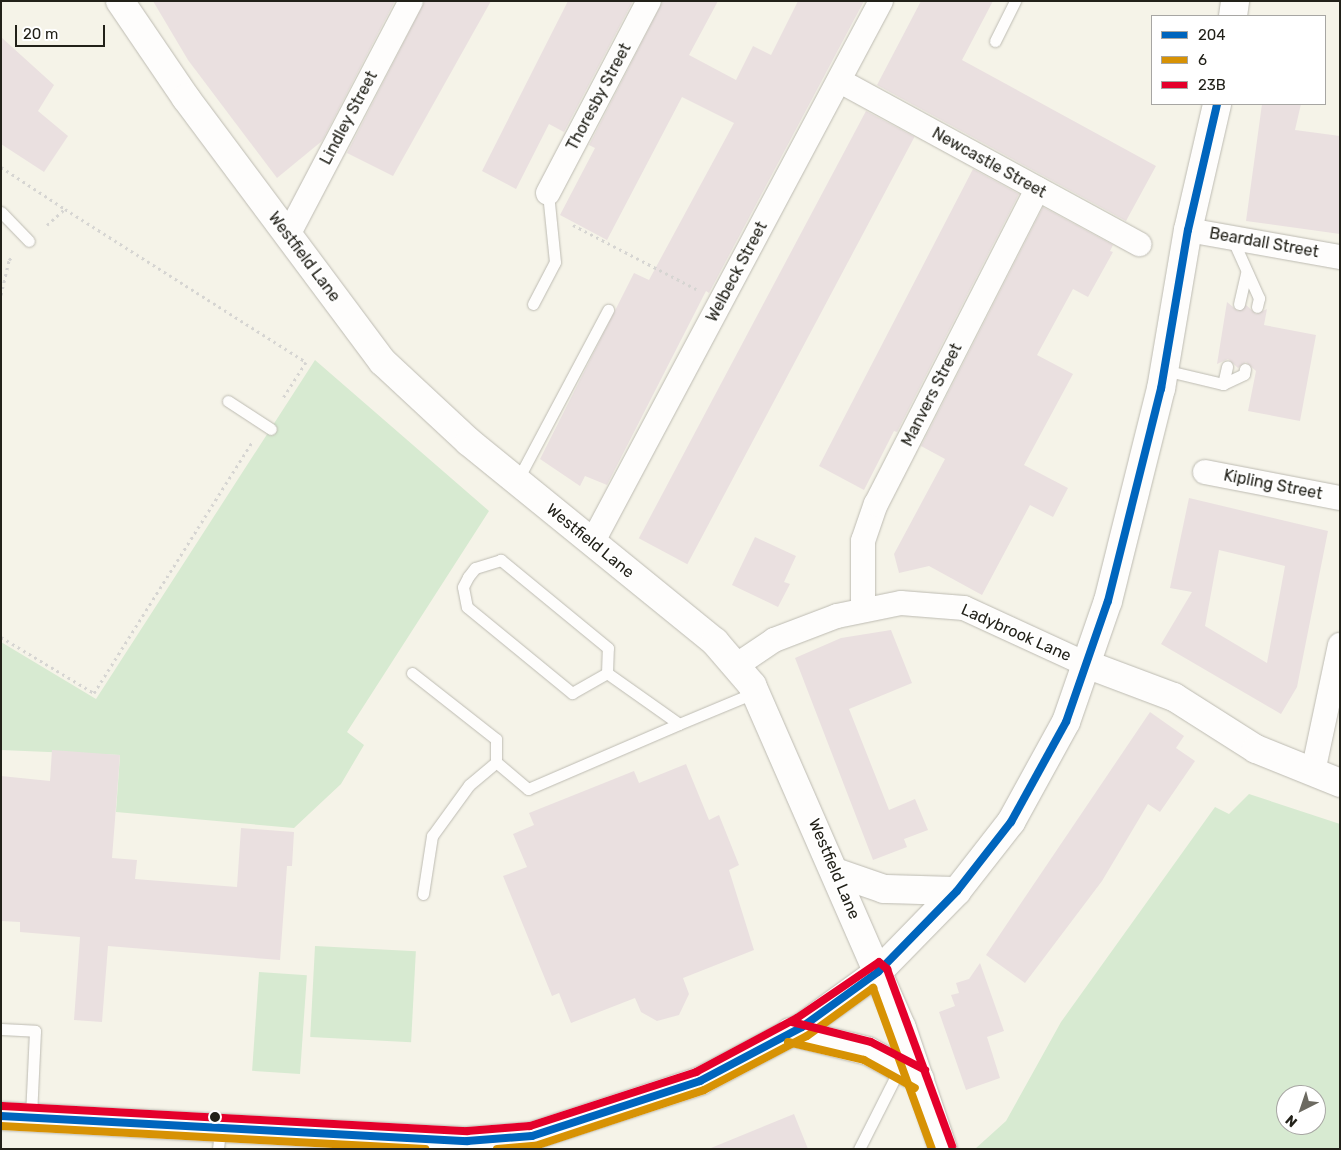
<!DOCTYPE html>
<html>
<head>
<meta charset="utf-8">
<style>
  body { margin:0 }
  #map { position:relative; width:1341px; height:1150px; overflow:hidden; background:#f5f3e8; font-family:Rubik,sans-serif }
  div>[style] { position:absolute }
  .green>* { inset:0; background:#d7ead1; transform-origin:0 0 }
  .building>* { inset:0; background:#eae0e0; transform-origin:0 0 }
  .path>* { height:3px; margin-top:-1.5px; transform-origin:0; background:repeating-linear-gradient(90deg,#d6d5d2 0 2.5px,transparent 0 6.5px) }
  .roads { filter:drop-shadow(0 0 1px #bdbbb2) drop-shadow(0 0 1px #bdbbb2) }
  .service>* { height:11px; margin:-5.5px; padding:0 5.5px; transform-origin:5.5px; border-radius:5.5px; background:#fefdfc }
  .minor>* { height:24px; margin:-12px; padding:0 12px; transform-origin:12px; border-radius:12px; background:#fefdfc }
  .tertiary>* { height:28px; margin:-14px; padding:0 14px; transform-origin:14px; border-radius:14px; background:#fefdfc }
  .trunk>* { height:28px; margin:-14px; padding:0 14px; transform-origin:14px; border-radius:14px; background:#fefdfc }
  .bus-1>* { height:8px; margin:-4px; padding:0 4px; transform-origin:4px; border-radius:4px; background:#0065bd }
  .bus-2>* { height:8px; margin:-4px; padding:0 4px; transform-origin:4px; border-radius:4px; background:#d79204 }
  .bus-3>* { height:8px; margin:-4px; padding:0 4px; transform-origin:4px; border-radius:4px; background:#e4002b }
  .dots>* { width:14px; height:14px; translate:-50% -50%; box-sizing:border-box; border:2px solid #fff; border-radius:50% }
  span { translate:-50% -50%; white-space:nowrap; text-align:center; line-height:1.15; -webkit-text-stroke:4px #fff; paint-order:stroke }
  .street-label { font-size:16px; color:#222119 }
  .frame { position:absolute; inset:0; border:2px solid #222119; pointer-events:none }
  .legend { position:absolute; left:1151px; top:15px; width:175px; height:90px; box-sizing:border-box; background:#fff; border:1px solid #a7a6a3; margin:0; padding:6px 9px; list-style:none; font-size:15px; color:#222119 }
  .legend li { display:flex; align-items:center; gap:10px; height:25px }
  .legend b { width:25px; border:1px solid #a7a6a3 }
  .north { position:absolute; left:1276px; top:1085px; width:50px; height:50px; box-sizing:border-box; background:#fff; border:1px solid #a7a6a3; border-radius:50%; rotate:221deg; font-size:14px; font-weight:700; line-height:20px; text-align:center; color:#222119 }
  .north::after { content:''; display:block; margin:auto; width:18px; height:22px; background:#6c6a61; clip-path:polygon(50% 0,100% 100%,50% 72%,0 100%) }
  .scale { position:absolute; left:15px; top:25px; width:90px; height:22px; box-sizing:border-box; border:2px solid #222119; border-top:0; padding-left:6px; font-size:15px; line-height:18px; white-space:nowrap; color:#222119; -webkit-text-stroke:4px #fff; paint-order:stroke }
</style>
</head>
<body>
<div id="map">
  <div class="green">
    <div style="clip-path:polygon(315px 360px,489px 511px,347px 732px,364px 745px,341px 784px,294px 828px,116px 812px,120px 755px,1px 750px,1px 642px,96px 699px)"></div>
    <div style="clip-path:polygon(evenodd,1249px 794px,1340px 824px,1340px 1149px,975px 1149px,1006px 1121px,1061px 1022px,1215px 807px,1229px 814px,1249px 794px,1286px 1095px,1316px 1095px,1316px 1125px,1286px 1125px,1286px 1095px)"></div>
    <div style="left:315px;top:946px;width:101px;height:91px;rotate:3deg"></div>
    <div style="left:259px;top:972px;width:48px;height:99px;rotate:4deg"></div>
  </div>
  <div class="building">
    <div style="clip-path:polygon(153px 1px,395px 1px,322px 141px,277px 178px,188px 60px)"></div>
    <div style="clip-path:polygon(425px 1px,491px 1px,393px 176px,347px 153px)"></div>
    <div style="clip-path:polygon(568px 1px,633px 1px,564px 132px,549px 124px,516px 189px,482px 171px)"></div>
    <div style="clip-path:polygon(663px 1px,718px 1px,689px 55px,736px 80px,753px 46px,771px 55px,798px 1px,864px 1px,709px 293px,706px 291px,607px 485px,585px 476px,580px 486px,540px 459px,634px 273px,649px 280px,734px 123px,682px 97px,607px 240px,560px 215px,595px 148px,589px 145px)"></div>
    <div style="clip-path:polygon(921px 1px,993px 1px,962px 60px,1156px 166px,1126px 221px,877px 85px)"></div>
    <div style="clip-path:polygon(1px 37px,54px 85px,38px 111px,68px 136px,44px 172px,1px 144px)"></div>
    <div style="clip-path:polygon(1262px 104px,1301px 104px,1295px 130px,1340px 136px,1340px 234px,1246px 221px)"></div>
    <div style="left:866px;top:111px;width:55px;height:484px;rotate:28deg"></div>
    <div style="clip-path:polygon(973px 169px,1019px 194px,897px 432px,894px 431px,864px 490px,819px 466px)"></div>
    <div style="clip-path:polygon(1043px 207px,1113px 245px,1110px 251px,1113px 252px,1088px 297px,1073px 289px,1037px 355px,1073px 374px,1024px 465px,1068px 488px,1053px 517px,1030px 505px,982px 595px,929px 566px,899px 573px,894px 554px,945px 459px,921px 446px)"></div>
    <div style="clip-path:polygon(1227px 302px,1238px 311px,1246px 305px,1256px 314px,1267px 309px,1264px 325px,1316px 335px,1300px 421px,1248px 411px,1256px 371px,1246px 362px,1238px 368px,1228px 359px,1217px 364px)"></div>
    <div style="clip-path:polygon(evenodd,1189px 498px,1328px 531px,1297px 687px,1281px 714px,1161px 644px,1192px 592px,1170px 588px,1189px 498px,1219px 550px,1285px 566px,1267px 663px,1205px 626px,1219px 550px)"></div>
    <div style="clip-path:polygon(755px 537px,796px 556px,784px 582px,790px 584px,778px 607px,732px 585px)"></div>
    <div style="clip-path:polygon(891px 630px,912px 683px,849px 709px,889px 810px,915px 799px,928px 830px,904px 839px,907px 847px,873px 860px,795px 658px,841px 638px)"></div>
    <div style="clip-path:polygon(1150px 712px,1184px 736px,1176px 748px,1195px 761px,1160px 812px,1148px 804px,1102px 881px,1025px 983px,986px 955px)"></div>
    <div style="clip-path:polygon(52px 750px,120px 755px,112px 858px,137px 860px,135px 879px,237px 887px,241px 828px,294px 832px,292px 866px,287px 866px,280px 960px,108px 946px,102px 1022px,74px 1020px,80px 937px,20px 932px,20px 922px,1px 921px,1px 776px,50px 781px)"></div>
    <div style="clip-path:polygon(686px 764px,709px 820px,719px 815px,739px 865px,729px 870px,754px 950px,683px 978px,689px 994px,679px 1015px,657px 1021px,641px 1012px,635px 998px,571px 1023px,559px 993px,552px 996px,503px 876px,527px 867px,513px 834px,534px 825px,529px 813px,634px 771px,639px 783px)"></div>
    <div style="clip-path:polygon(980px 963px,1004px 1031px,987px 1037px,1000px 1078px,966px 1090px,939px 1012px,955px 1006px,951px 995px,959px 993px,956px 983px,969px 979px)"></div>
    <div style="clip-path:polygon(794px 1114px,808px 1149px,711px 1149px,711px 1148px)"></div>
  </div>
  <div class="path">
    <div style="left:1px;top:167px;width:77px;rotate:33.3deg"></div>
    <div style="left:47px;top:225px;width:24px;rotate:-42deg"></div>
    <div style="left:65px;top:209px;width:285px;rotate:32.4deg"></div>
    <div style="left:306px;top:362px;width:43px;rotate:122.6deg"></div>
    <div style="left:573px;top:225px;width:139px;rotate:27.5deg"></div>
    <div style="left:1px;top:295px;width:36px;rotate:-77deg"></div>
    <div style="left:9px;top:260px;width:6px;rotate:-45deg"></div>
    <div style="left:1px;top:637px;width:109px;rotate:31.1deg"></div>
    <div style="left:94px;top:693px;width:297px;rotate:-57.8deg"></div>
  </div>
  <div class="roads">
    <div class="service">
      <div style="left:995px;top:41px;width:45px;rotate:-63.4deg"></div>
      <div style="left:1px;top:212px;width:40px;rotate:46deg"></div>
      <div style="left:1232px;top:238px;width:66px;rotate:65.8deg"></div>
      <div style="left:1259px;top:298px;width:9px;rotate:103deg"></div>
      <div style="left:533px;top:304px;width:47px;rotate:-62.4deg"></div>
      <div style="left:555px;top:262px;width:69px;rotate:-95.8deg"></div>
      <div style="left:1239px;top:304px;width:32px;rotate:-77deg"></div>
      <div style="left:1164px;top:370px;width:61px;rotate:13.3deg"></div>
      <div style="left:1223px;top:384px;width:23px;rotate:-25deg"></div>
      <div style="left:1244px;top:374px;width:5px;rotate:-79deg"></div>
      <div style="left:1223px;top:384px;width:18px;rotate:-77deg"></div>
      <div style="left:228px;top:401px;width:51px;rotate:33.1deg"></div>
      <div style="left:517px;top:481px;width:194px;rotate:-62deg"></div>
      <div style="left:412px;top:673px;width:107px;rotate:38.2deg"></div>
      <div style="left:496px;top:739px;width:23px;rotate:90deg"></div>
      <div style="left:496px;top:762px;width:42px;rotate:40.2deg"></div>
      <div style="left:528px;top:789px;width:164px;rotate:-23.3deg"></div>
      <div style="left:607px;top:673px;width:25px;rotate:-88deg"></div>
      <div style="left:608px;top:648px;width:139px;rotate:-140.6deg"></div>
      <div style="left:501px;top:560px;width:27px;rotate:163deg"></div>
      <div style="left:475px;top:568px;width:11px;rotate:128deg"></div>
      <div style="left:468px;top:577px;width:11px;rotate:117deg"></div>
      <div style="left:463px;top:587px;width:20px;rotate:79deg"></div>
      <div style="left:467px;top:607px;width:136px;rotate:39.3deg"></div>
      <div style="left:572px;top:693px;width:40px;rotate:-29.7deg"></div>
      <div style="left:607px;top:673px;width:88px;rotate:35.3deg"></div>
      <div style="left:679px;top:724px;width:83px;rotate:-22.6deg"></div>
      <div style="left:423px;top:894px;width:59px;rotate:-81.2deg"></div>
      <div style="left:432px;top:836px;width:63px;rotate:-54deg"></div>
      <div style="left:469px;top:785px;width:35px;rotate:-40deg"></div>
      <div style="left:1px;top:1029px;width:34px;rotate:3deg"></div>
      <div style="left:35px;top:1031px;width:86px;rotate:92.7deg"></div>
      <div style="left:218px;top:1149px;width:19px;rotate:-84deg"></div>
      <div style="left:859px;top:1149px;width:91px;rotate:-63.2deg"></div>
    </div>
    <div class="minor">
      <div style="left:840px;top:81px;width:341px;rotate:28.6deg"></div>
      <div style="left:548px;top:193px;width:217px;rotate:-62.3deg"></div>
      <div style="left:1188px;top:230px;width:154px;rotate:10.1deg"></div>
      <div style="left:288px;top:235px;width:264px;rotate:-62.3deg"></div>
      <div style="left:1205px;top:472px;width:137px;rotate:10.9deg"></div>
      <div style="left:592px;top:543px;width:614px;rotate:-61.93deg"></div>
      <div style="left:863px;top:610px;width:69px;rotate:-90deg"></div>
      <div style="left:863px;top:541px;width:39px;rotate:-71deg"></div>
      <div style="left:876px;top:504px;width:354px;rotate:-62.9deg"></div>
      <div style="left:737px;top:665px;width:45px;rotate:-34deg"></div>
      <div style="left:774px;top:640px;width:67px;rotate:-20.9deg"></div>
      <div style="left:837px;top:616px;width:65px;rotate:-11.5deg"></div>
      <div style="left:901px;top:603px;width:63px;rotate:4.5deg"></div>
      <div style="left:964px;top:608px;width:134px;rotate:24.7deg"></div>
      <div style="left:1313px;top:772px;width:130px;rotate:-78deg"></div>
    </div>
    <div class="tertiary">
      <div style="left:120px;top:1px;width:117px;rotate:55.8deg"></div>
      <div style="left:186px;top:98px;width:329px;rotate:53.3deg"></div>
      <div style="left:383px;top:362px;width:117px;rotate:42.9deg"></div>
      <div style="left:469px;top:442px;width:317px;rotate:39.1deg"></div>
      <div style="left:715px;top:642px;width:57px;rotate:49.3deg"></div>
      <div style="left:752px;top:685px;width:374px;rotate:66.4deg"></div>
      <div style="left:902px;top:1028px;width:128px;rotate:71.3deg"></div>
      <div style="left:1086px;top:664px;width:94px;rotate:20.6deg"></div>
      <div style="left:1174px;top:697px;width:97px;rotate:32.4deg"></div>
      <div style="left:1256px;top:749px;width:91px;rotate:22deg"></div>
    </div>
    <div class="trunk">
      <div style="left:1233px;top:16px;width:15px;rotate:-82deg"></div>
      <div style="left:835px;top:872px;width:52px;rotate:19.1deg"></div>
      <div style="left:884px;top:889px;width:73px;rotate:1.6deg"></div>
      <div style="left:790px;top:1032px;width:80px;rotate:13.7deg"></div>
      <div style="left:868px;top:1051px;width:59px;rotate:28.3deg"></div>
      <div style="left:1px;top:1116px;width:467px;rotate:3.1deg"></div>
      <div style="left:467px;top:1141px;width:65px;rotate:-4.4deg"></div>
      <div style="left:532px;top:1136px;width:177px;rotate:-18.1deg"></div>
      <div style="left:700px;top:1081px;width:115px;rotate:-27.9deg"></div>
      <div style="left:802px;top:1027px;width:94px;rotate:-35.9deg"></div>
      <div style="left:878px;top:972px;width:113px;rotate:-45.7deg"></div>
      <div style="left:957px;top:891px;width:88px;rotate:-52deg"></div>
      <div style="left:1011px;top:822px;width:114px;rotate:-61.2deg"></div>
      <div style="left:1066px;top:722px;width:128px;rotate:-70.9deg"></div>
      <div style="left:1108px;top:601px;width:219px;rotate:-76deg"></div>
      <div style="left:1161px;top:389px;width:161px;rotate:-80.4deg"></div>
      <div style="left:1188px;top:230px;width:129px;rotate:-77deg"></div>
    </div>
  </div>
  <div class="bus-1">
    <div style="left:1px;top:1116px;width:467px;rotate:3.1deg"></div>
    <div style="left:467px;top:1141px;width:65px;rotate:-4.4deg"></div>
    <div style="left:532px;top:1136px;width:177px;rotate:-18.1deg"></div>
    <div style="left:700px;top:1081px;width:115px;rotate:-27.9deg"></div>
    <div style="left:802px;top:1027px;width:94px;rotate:-35.9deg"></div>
    <div style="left:878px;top:972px;width:113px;rotate:-45.7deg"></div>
    <div style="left:957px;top:891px;width:88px;rotate:-52deg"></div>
    <div style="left:1011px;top:822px;width:114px;rotate:-61.2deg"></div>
    <div style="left:1066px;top:722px;width:128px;rotate:-70.9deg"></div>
    <div style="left:1108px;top:601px;width:219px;rotate:-76deg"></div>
    <div style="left:1161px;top:389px;width:161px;rotate:-80.4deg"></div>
    <div style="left:1188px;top:230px;width:129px;rotate:-77deg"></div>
  </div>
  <div class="bus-2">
    <div style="left:788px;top:1042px;width:78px;rotate:13.3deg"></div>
    <div style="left:864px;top:1060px;width:58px;rotate:28.8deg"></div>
    <div style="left:1px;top:1126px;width:425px;rotate:3.1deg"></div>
    <div style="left:497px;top:1149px;width:38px;rotate:-5deg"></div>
    <div style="left:535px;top:1146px;width:178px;rotate:-18.3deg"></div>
    <div style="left:704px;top:1090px;width:116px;rotate:-27.7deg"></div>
    <div style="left:807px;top:1036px;width:82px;rotate:-36deg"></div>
    <div style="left:873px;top:988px;width:171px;rotate:69.9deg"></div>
  </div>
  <div class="bus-3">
    <div style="left:792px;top:1022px;width:81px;rotate:14.2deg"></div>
    <div style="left:871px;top:1042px;width:61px;rotate:27.4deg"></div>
    <div style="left:2px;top:1106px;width:466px;rotate:3.1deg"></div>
    <div style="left:467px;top:1131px;width:63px;rotate:-4.5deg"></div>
    <div style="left:530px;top:1126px;width:175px;rotate:-18deg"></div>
    <div style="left:696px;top:1072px;width:115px;rotate:-28.1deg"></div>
    <div style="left:797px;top:1018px;width:99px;rotate:-34.3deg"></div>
    <div style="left:879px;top:962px;width:11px;rotate:41deg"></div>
    <div style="left:887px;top:969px;width:189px;rotate:69.8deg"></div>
  </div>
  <div class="dots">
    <div style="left:215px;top:1117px;background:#222119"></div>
  </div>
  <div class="street-label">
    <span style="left:599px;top:97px;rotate:-62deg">Thoresby Street</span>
    <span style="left:349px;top:118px;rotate:-62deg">Lindley Street</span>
    <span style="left:989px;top:163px;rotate:29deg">Newcastle Street</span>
    <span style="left:1264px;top:243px;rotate:10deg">Beardall Street</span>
    <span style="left:304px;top:257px;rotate:53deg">Westfield Lane</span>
    <span style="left:737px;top:272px;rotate:-62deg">Welbeck Street</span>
    <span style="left:932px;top:395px;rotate:-63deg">Manvers Street</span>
    <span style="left:1273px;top:485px;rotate:11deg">Kipling Street</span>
    <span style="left:590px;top:541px;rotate:39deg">Westfield Lane</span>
    <span style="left:1016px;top:633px;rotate:24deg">Ladybrook Lane</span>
    <span style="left:834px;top:869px;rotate:67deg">Westfield Lane</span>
  </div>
  <div class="frame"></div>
  <ul class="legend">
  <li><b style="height:6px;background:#0065bd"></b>204</li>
  <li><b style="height:6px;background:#d79204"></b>6</li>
  <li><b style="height:6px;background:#e4002b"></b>23B</li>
  </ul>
  <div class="north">N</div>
  <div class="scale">20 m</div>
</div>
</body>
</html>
